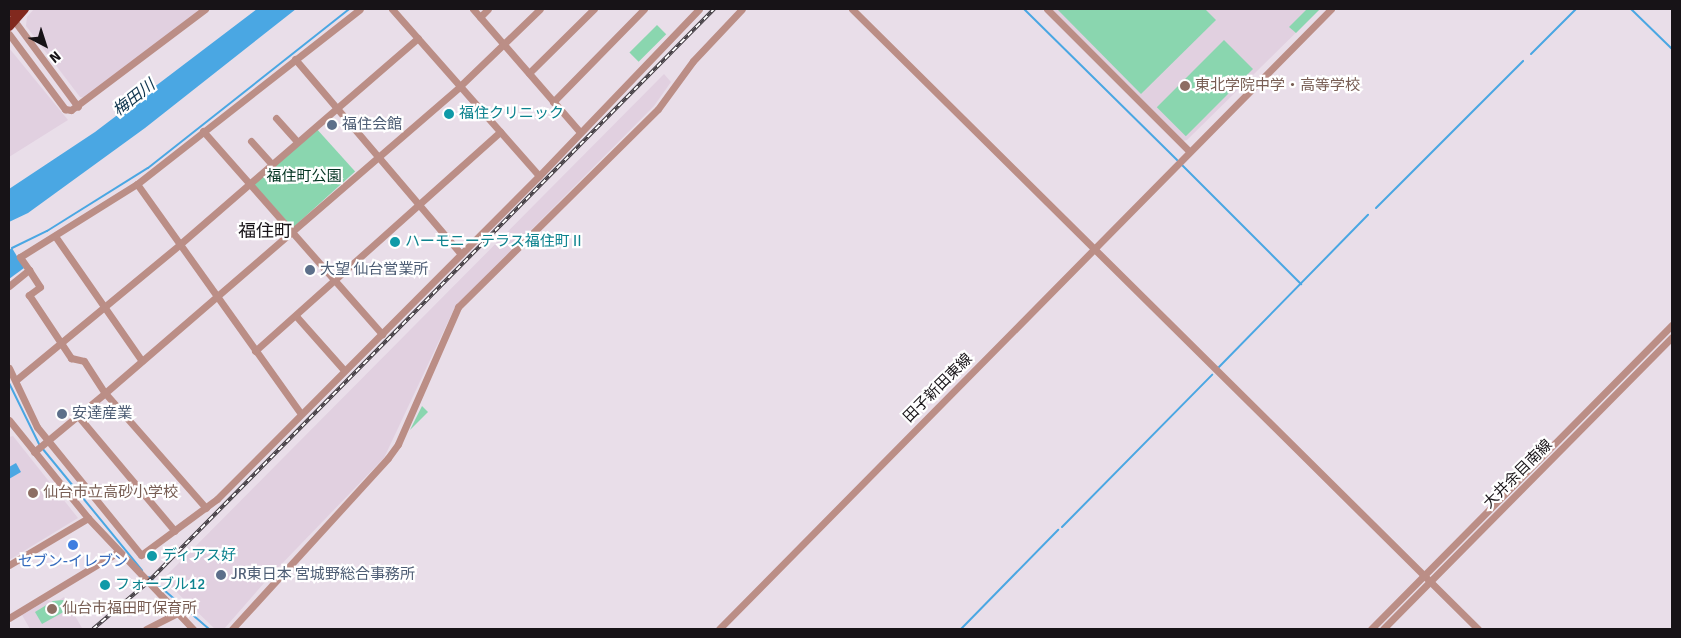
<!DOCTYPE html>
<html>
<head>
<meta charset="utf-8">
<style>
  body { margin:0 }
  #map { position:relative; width:1681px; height:638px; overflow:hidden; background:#e9dee9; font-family:Signika,"Noto Sans JP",sans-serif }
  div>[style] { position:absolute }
  .built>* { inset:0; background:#e1d0e0 }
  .green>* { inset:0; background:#8ad6af; transform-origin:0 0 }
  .water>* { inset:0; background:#4aa7e3 }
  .stream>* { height:2px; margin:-1px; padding:0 1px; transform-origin:1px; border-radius:1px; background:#4aa7e3 }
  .minor>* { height:7px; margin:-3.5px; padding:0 3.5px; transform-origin:3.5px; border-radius:3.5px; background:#bb8e86 }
  .highway>* { height:10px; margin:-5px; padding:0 5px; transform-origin:5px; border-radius:5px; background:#81291e }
  .rail>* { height:4px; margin-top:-2px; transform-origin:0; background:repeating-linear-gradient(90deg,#fff 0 5.5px,#423d42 0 11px); box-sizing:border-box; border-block:1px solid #423d42 }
  .dots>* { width:14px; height:14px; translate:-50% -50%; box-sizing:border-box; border:2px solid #fff; border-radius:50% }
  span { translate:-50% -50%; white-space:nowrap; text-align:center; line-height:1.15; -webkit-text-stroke:4.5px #fff; paint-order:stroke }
  .education-label { font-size:15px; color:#785e54 }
  .left { translate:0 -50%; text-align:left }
  .culture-label { font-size:15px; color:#0d838f }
  .service-label { font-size:15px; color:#4e5e75 }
  .park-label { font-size:15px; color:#023320 }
  .street-label { font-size:15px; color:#171317 }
  .shop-label { font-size:15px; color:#366cbe }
  .water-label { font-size:16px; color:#0f364f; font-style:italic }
  .quarter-label { font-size:18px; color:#171317 }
  .frame { position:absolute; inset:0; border:10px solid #171317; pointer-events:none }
  .north { position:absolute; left:20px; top:20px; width:50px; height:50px; -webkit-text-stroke:4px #fff; paint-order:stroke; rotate:140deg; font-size:14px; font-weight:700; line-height:20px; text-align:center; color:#171317 }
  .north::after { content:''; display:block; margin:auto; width:18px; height:22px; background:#171317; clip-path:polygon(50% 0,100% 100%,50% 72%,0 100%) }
</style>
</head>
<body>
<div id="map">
  <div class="built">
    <div style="clip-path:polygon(34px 9px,201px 9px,85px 98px,80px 97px,26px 26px,27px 17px)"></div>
    <div style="clip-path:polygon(1052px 9px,1320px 9px,1187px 140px,1183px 141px)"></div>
    <div style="clip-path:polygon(9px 48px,68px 120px,9px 157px)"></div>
    <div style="clip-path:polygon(664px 74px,671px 82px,654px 106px,455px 307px,384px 458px,271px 575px,224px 629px,215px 629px,163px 579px)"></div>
    <div style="clip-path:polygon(13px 436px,78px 518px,9px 560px,9px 437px)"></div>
    <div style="clip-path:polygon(64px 597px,82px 628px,30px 629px,22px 615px,47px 600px,56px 602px)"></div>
  </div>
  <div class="green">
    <div style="clip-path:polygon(1057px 9px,1205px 9px,1216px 20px,1141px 94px)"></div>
    <div style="clip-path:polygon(1307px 9px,1320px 9px,1296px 33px,1289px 27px)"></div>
    <div style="left:657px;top:25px;width:13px;height:39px;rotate:45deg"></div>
    <div style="left:1224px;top:40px;width:41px;height:95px;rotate:45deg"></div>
    <div style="left:315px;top:127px;width:60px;height:84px;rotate:48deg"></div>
    <div style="clip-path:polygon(422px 406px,428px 412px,410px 430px)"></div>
    <div style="clip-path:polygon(63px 600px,69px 609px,42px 624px,35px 612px,53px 601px)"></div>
  </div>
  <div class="water">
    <div style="clip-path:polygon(257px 9px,296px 9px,145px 128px,28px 213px,9px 222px,9px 189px,95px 132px)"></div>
    <div style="clip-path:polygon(12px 248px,24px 268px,9px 279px,9px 250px)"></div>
    <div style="clip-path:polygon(16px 463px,21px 472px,9px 479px,9px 467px)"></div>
  </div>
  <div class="stream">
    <div style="left:1024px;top:9px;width:215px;rotate:44.6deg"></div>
    <div style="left:1631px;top:9px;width:57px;rotate:44.3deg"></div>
    <div style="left:1531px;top:54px;width:64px;rotate:-45deg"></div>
    <div style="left:1181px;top:164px;width:170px;rotate:45deg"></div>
    <div style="left:1376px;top:208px;width:208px;rotate:-45deg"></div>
    <div style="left:12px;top:248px;width:39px;rotate:-26deg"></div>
    <div style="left:47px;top:231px;width:119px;rotate:-32deg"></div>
    <div style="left:148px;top:168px;width:256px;rotate:-38.3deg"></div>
    <div style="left:1219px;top:367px;width:213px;rotate:-45.6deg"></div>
    <div style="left:9px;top:383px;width:68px;rotate:63.8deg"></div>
    <div style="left:42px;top:448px;width:158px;rotate:50.7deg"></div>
    <div style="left:1062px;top:527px;width:214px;rotate:-45.4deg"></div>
    <div style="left:149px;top:577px;width:79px;rotate:40.9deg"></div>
    <div style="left:961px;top:629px;width:139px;rotate:-45.6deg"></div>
  </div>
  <div class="minor">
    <div style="left:392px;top:9px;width:222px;rotate:48.6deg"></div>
    <div style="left:473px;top:9px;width:162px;rotate:49deg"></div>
    <div style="left:852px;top:9px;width:881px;rotate:44.72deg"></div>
    <div style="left:1047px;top:9px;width:201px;rotate:45deg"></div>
    <div style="left:480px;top:17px;width:11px;rotate:-45deg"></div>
    <div style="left:13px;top:19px;width:109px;rotate:53.5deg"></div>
    <div style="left:9px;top:34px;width:94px;rotate:53.3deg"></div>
    <div style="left:65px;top:109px;width:6px;rotate:9deg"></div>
    <div style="left:71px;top:110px;width:168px;rotate:-37deg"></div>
    <div style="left:295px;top:59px;width:256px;rotate:49.6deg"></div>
    <div style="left:529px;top:73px;width:91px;rotate:-44.6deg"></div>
    <div style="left:553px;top:102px;width:130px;rotate:-45.6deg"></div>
    <div style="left:276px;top:118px;width:31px;rotate:48deg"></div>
    <div style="left:203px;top:131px;width:271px;rotate:48.6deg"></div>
    <div style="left:251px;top:141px;width:30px;rotate:48deg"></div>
    <div style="left:137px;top:184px;width:282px;rotate:54.5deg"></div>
    <div style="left:55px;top:236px;width:152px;rotate:55.2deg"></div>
    <div style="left:29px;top:270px;width:20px;rotate:57deg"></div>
    <div style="left:40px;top:287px;width:14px;rotate:144deg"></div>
    <div style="left:29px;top:295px;width:76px;rotate:56.3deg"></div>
    <div style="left:71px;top:358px;width:13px;rotate:13deg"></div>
    <div style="left:84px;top:361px;width:38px;rotate:57deg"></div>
    <div style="left:105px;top:393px;width:468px;rotate:-40.8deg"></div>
    <div style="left:459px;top:87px;width:112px;rotate:-43.9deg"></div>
    <div style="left:9px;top:286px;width:26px;rotate:-39deg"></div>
    <div style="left:29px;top:270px;width:16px;rotate:-125deg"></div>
    <div style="left:20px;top:257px;width:138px;rotate:-32deg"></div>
    <div style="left:137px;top:184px;width:283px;rotate:-38.1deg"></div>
    <div style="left:296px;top:316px;width:72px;rotate:48.4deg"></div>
    <div style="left:255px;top:351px;width:329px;rotate:-41.8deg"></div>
    <div style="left:9px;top:368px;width:65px;rotate:64.6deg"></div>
    <div style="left:37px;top:427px;width:165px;rotate:50.9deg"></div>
    <div style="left:141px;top:555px;width:94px;rotate:-36.4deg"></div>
    <div style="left:217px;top:499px;width:456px;rotate:-45.1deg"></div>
    <div style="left:539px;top:176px;width:231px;rotate:-46.2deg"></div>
    <div style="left:16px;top:380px;width:212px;rotate:-39.6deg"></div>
    <div style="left:179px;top:245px;width:316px;rotate:-40.9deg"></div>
    <div style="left:78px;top:416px;width:150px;rotate:49.9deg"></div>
    <div style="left:9px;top:420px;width:126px;rotate:51.1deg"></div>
    <div style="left:88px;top:518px;width:153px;rotate:46.6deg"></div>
    <div style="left:34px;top:452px;width:92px;rotate:-39.7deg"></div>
    <div style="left:105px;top:393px;width:153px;rotate:48.7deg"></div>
    <div style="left:9px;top:565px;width:92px;rotate:-30.7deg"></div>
    <div style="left:9px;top:618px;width:127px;rotate:-31.2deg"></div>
    <div style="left:146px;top:629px;width:35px;rotate:-27deg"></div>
    <div style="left:232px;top:629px;width:231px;rotate:-47.6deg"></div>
    <div style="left:388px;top:458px;width:17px;rotate:-54deg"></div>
    <div style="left:398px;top:444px;width:150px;rotate:-66.3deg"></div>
    <div style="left:458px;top:307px;width:281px;rotate:-44.7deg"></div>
    <div style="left:658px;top:109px;width:59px;rotate:-53.9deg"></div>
    <div style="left:693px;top:61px;width:71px;rotate:-46.7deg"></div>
    <div style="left:719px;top:629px;width:871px;rotate:-45.37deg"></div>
    <div style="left:1371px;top:629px;width:428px;rotate:-45.3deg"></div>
    <div style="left:1383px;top:629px;width:411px;rotate:-45.3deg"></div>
  </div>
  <div class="highway">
    <div style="left:9px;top:12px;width:4px;rotate:-45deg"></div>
    <div style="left:9px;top:26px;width:23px;rotate:-49deg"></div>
  </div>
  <div class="rail">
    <div style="left:93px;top:629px;width:71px;rotate:-40.4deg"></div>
    <div style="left:147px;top:583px;width:807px;rotate:-45.35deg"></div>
  </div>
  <div class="dots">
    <div style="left:1185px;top:86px;background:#8d6e63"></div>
    <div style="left:449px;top:114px;background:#0f9aa8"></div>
    <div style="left:332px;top:125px;background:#5c6f8a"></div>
    <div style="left:395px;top:242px;background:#0f9aa8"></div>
    <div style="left:310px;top:270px;background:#5c6f8a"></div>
    <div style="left:62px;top:414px;background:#5c6f8a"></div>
    <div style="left:33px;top:493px;background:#8d6e63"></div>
    <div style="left:73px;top:545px;background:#3f7fe0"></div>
    <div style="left:152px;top:556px;background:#0f9aa8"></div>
    <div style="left:221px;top:575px;background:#5c6f8a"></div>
    <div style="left:105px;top:585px;background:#0f9aa8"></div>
    <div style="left:52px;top:609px;background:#8d6e63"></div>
  </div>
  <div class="education-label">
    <span class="left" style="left:1195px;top:86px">東北学院中学・高等学校</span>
    <span class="left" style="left:43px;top:493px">仙台市立高砂小学校</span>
    <span class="left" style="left:62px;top:609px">仙台市福田町保育所</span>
  </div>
  <div class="culture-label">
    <span class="left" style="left:459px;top:114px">福住クリニック</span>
    <span class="left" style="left:405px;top:242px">ハーモニーテラス福住町Ⅱ</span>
    <span class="left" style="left:162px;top:556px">ディアス好</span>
    <span class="left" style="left:115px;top:585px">フォーブル12</span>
  </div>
  <div class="service-label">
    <span class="left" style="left:342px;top:125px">福住会館</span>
    <span class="left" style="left:320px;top:270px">大望 仙台営業所</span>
    <span class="left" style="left:72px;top:414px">安達産業</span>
    <span class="left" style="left:231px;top:575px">JR東日本 宮城野総合事務所</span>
  </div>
  <div class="park-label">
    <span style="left:304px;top:177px">福住町公園</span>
  </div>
  <div class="street-label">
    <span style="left:938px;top:388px;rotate:-45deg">田子新田東線</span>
    <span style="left:1518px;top:474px;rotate:-45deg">大井余目南線</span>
  </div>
  <div class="shop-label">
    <span style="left:73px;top:562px">セブン-イレブン</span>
  </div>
  <div class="water-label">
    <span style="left:134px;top:98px;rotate:-38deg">梅田川</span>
  </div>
  <div class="quarter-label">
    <span style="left:265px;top:231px">福住町</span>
  </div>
  <div class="frame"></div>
  <div class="north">N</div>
</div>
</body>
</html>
